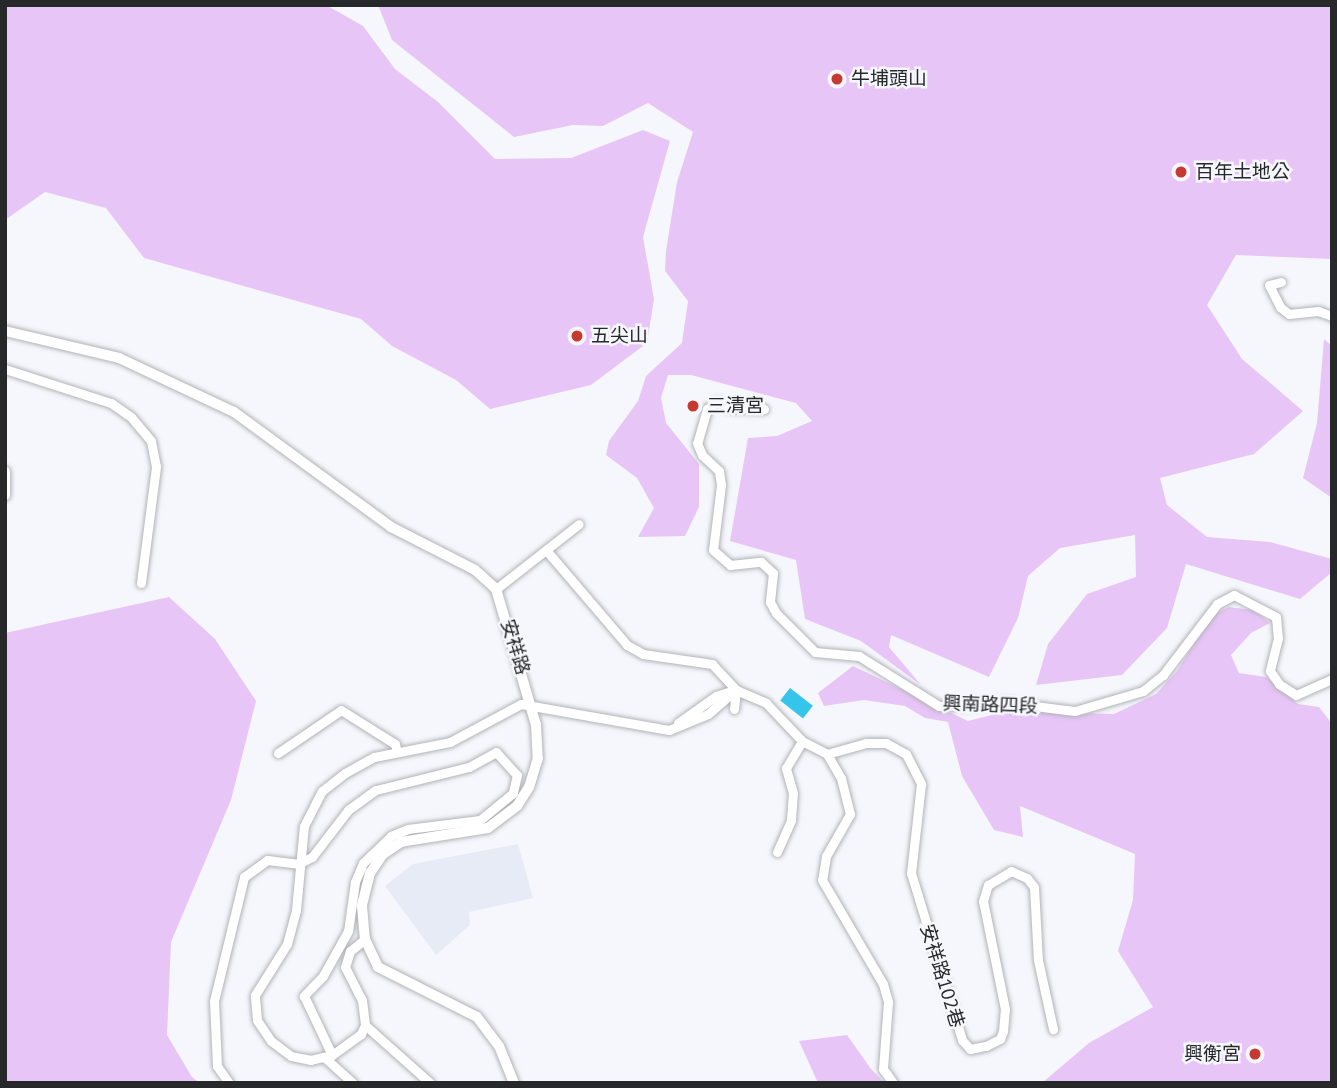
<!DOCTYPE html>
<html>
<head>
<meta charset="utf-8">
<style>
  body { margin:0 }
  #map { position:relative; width:1337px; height:1088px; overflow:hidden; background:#f6f7fc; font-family:"PT Sans","Noto Sans TC",sans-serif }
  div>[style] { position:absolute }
  .built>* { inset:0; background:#e6ebf6 }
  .green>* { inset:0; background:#e8c5f7 }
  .water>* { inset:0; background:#36c5ea; transform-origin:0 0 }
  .roads { filter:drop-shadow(0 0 2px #b1b3b7) drop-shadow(0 0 2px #b1b3b7) }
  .minor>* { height:9px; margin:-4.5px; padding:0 4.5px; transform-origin:4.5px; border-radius:4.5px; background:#fff }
  .tertiary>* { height:10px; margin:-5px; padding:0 5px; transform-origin:5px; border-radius:5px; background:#fff }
  .dots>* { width:19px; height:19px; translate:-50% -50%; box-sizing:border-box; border:4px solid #f6f7fc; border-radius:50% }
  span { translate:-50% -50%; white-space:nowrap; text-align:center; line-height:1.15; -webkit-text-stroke:5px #f6f7fc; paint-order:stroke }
  .poi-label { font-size:19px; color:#27282a }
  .left { translate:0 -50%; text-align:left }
  .right { translate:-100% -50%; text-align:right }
  .street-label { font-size:19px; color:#27282a }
  .frame { position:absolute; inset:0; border:7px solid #27282a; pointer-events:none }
</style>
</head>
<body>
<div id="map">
  <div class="built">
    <div style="clip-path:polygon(518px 844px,533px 898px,469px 912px,470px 925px,436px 955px,385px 886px,413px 864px)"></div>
  </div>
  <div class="green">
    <div style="clip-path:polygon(5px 5px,326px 5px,363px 26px,395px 69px,438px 102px,495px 159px,571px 158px,643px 130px,670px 141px,643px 237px,654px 299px,647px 343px,591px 385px,490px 409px,456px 380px,392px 346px,361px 319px,144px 258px,106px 208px,45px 192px,5px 220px)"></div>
    <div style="clip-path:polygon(378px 5px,1332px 5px,1332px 259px,1236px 255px,1207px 305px,1242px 359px,1303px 411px,1254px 454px,1160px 478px,1167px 505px,1207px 537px,1270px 542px,1332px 559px,1332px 572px,1300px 599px,1186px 564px,1167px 628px,1122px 675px,1036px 685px,1048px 644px,1087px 594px,1136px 577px,1135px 535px,1060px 548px,1028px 576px,1018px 618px,989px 677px,891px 635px,889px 647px,921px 685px,861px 641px,805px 619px,796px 560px,730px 541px,748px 438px,777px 436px,812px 421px,796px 403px,691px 375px,668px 375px,661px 398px,666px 423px,699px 464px,699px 507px,685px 536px,638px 537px,654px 508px,637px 478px,606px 455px,609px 441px,638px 401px,646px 376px,682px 343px,688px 301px,665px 271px,666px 251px,677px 182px,693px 132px,648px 103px,603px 126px,573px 125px,514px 137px,392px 40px)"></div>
    <div style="clip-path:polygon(1324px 339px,1332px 346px,1332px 498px,1303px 478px,1317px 423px)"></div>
    <div style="clip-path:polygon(169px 597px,215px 639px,256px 701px,231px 800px,171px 942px,167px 1035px,192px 1077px,200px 1083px,5px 1083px,5px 633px)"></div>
    <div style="clip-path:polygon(1229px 607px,1253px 610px,1270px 623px,1251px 633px,1231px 655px,1239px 673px,1266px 677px,1298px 704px,1319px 707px,1332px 724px,1332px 1083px,1042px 1083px,1089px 1043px,1153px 1007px,1118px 951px,1133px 900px,1135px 854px,1020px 806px,1023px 837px,994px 830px,962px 776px,948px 722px,925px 718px,905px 706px,864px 700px,824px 706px,818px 693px,853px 666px,968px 721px,1007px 711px,1114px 714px,1156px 694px,1177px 671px,1213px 614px)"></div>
    <div style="clip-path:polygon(847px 1035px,871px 1069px,885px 1083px,818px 1083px,799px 1041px)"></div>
  </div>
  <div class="water">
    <div style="left:790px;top:688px;width:29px;height:16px;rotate:38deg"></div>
  </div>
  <div class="roads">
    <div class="minor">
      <div style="left:1281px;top:282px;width:12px;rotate:166deg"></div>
      <div style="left:1269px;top:285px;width:25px;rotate:63deg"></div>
      <div style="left:1280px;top:307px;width:11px;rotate:38deg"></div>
      <div style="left:1289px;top:314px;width:29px;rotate:-6deg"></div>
      <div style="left:1318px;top:311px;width:15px;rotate:20deg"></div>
      <div style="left:5px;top:369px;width:111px;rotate:17.8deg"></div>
      <div style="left:111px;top:403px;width:24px;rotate:35deg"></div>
      <div style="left:131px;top:417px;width:31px;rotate:50deg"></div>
      <div style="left:151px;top:441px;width:26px;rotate:79deg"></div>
      <div style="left:156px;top:467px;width:117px;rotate:97.4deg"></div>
      <div style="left:764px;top:409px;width:33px;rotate:-178deg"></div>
      <div style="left:731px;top:408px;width:16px;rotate:-158deg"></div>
      <div style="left:716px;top:402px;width:11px;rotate:142deg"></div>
      <div style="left:707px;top:409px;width:35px;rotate:106deg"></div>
      <div style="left:697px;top:443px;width:13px;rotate:67deg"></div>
      <div style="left:702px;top:455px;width:23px;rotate:43deg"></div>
      <div style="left:719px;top:471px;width:14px;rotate:82deg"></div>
      <div style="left:721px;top:485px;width:65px;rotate:97deg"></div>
      <div style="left:713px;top:550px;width:23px;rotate:41deg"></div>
      <div style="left:730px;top:565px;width:31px;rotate:-6deg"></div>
      <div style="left:761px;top:562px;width:16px;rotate:43deg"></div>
      <div style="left:773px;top:573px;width:29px;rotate:96deg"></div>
      <div style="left:770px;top:602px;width:13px;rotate:61deg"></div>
      <div style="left:776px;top:613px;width:55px;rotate:45deg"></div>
      <div style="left:815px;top:652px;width:44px;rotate:5.2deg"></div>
      <div style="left:859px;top:656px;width:94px;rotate:32deg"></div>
      <div style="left:939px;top:706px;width:71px;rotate:-2.4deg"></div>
      <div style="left:1010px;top:703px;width:65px;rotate:7deg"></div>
      <div style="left:1075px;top:711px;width:71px;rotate:-16.4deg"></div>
      <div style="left:1143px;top:691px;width:26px;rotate:-39deg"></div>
      <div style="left:1163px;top:675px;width:89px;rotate:-52.7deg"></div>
      <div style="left:1217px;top:604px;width:19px;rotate:-28deg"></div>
      <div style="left:1234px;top:595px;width:47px;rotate:27.6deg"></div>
      <div style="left:1276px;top:617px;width:21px;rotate:85deg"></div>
      <div style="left:1278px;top:638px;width:34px;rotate:104deg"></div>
      <div style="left:1270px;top:671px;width:16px;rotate:55deg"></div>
      <div style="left:1279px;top:684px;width:20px;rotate:33deg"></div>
      <div style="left:1296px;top:695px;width:39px;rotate:-24deg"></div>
      <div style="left:5px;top:471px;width:24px;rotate:90deg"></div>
      <div style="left:546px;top:550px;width:125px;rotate:49.5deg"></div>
      <div style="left:627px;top:645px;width:18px;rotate:29deg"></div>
      <div style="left:643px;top:654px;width:70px;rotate:8.2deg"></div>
      <div style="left:712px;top:664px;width:35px;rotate:47deg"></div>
      <div style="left:736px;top:690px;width:33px;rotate:23deg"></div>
      <div style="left:766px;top:703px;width:52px;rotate:46.5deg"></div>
      <div style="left:802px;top:741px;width:28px;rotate:27deg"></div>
      <div style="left:827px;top:754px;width:41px;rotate:-15.8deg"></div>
      <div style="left:866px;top:743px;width:20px"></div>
      <div style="left:886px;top:743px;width:23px;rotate:29deg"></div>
      <div style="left:906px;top:754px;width:34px;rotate:63deg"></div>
      <div style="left:921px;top:784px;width:90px;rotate:96.4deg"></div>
      <div style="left:911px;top:873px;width:175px;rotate:73deg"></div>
      <div style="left:962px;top:1040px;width:12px;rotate:48deg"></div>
      <div style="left:970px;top:1049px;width:16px;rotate:-11deg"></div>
      <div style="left:986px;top:1046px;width:16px;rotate:-27deg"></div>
      <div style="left:1000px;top:1039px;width:9px;rotate:-69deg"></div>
      <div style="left:1003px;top:1031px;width:22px;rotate:-85deg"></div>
      <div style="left:1005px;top:1009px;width:110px;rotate:-101.5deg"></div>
      <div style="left:983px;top:901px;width:17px;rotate:-73deg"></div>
      <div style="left:988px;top:885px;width:27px;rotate:-31deg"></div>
      <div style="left:1011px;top:871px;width:17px;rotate:24deg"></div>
      <div style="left:1027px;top:878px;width:11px;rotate:52deg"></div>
      <div style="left:1034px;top:887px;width:73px;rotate:86.9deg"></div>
      <div style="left:1038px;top:960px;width:71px;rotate:77.7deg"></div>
      <div style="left:496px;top:589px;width:105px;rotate:-38.1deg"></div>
      <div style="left:734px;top:709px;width:19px;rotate:-84deg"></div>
      <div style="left:678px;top:723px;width:47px;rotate:-35.4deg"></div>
      <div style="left:716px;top:696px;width:20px;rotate:-18deg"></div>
      <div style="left:278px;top:753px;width:76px;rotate:-34.3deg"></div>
      <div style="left:341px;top:710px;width:64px;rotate:32.2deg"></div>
      <div style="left:395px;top:744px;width:8px;rotate:76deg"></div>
      <div style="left:827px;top:754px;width:28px;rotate:60deg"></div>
      <div style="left:841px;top:778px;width:37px;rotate:76deg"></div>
      <div style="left:850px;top:814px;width:48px;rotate:119.7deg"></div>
      <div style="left:826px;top:856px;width:24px;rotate:99deg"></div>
      <div style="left:822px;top:880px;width:121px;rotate:59.6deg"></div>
      <div style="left:883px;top:984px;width:19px;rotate:74deg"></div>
      <div style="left:888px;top:1002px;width:67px;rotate:94.3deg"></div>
      <div style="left:883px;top:1069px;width:17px;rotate:54deg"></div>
      <div style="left:777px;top:852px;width:35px;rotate:-66deg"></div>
      <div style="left:791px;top:820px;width:27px;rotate:-86deg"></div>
      <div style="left:793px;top:793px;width:26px;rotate:-106deg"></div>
      <div style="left:786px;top:768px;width:31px;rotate:-59deg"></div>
      <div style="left:298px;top:864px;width:16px;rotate:-27deg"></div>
      <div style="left:312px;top:857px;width:59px;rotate:-52.5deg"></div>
      <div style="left:348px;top:810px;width:34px;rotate:-36deg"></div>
      <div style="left:376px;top:790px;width:96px;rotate:-13.9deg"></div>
      <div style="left:469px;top:767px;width:31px;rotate:-29deg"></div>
      <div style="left:496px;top:752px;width:31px;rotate:48deg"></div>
      <div style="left:517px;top:775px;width:18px;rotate:103deg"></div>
      <div style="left:513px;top:793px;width:43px;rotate:140.7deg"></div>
      <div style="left:480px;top:820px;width:73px;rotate:172.9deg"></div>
      <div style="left:408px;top:829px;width:18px;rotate:158deg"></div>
      <div style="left:391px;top:836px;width:39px;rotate:136deg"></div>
      <div style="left:363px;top:863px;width:21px;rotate:113deg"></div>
      <div style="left:355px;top:882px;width:49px;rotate:98.1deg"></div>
      <div style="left:348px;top:931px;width:51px;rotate:119.1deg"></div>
      <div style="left:323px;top:976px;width:28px;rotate:134deg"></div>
      <div style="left:304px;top:996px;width:65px;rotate:64.6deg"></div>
      <div style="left:365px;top:939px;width:19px;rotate:141deg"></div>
      <div style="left:350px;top:951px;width:17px;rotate:107deg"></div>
      <div style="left:345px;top:967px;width:37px;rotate:63deg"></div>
      <div style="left:362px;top:1000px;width:25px;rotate:83deg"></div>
      <div style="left:365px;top:1025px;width:10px;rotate:114deg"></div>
      <div style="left:361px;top:1034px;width:36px;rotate:144deg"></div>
      <div style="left:332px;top:1055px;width:22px;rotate:167deg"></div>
      <div style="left:311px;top:1060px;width:20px;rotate:-169deg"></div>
      <div style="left:291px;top:1056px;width:25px;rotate:-143deg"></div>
      <div style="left:271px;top:1041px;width:25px;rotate:-124deg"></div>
      <div style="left:257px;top:1020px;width:25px;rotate:-95deg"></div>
      <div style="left:255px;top:995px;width:60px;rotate:-57.9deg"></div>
      <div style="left:287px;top:944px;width:35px;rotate:-75deg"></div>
      <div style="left:296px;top:910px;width:84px;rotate:-84.6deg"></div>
      <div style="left:304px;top:826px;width:39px;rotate:-63deg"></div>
      <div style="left:322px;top:791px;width:29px;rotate:-38deg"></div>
      <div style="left:345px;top:773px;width:33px;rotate:-29deg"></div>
      <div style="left:374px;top:757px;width:77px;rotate:-11.2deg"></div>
      <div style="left:450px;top:742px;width:81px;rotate:-28.2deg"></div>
      <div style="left:521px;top:704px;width:150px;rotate:10deg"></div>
      <div style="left:669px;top:730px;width:42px;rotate:-22.3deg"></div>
      <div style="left:708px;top:714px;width:37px;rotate:-41deg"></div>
      <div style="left:365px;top:1025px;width:87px;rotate:41.7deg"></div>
      <div style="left:324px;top:1057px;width:39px;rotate:42deg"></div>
      <div style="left:229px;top:1083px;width:21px;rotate:-125deg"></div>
      <div style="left:217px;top:1066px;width:65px;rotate:-92.6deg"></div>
      <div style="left:214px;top:1001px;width:128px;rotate:-76.4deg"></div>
      <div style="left:244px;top:877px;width:29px;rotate:-36deg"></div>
      <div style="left:267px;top:860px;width:31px;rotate:7deg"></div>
    </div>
    <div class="tertiary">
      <div style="left:5px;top:331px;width:117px;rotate:13.3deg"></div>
      <div style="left:119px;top:358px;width:127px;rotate:25.2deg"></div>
      <div style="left:234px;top:412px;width:195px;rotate:36.2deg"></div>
      <div style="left:391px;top:527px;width:94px;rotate:27.1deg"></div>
      <div style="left:475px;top:570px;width:28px;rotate:42deg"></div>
      <div style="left:496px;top:589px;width:142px;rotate:73.6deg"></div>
      <div style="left:536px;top:725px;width:33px;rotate:87deg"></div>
      <div style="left:538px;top:758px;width:30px;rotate:107deg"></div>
      <div style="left:529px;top:787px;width:22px;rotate:122deg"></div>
      <div style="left:517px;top:806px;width:36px;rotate:143deg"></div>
      <div style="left:488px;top:828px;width:88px;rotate:170.9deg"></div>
      <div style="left:401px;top:842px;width:22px;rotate:146deg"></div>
      <div style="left:383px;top:854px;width:23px;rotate:124deg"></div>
      <div style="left:370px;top:873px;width:34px;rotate:104deg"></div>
      <div style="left:362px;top:906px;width:33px;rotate:85deg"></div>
      <div style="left:365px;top:939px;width:31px;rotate:65deg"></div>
      <div style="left:378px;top:967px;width:111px;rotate:26.8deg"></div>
      <div style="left:477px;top:1017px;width:36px;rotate:53deg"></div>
      <div style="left:499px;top:1046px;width:40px;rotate:68deg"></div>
    </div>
  </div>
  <div class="dots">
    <div style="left:837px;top:79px;background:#c63930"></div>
    <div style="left:1181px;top:172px;background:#c63930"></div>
    <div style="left:577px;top:336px;background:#c63930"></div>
    <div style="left:693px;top:406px;background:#c63930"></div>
    <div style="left:1255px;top:1054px;background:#c63930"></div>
  </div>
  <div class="poi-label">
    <span class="left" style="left:851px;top:79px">牛埔頭山</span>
    <span class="left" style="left:1195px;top:172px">百年土地公</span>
    <span class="left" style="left:591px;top:336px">五尖山</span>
    <span class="left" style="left:707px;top:406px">三清宮</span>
    <span class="right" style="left:1241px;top:1054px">興衡宮</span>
  </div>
  <div class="street-label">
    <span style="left:515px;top:647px;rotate:73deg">安祥路</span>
    <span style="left:990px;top:705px;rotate:2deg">興南路四段</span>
    <span style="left:942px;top:976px;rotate:73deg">安祥路102巷</span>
  </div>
  <div class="frame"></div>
</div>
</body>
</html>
